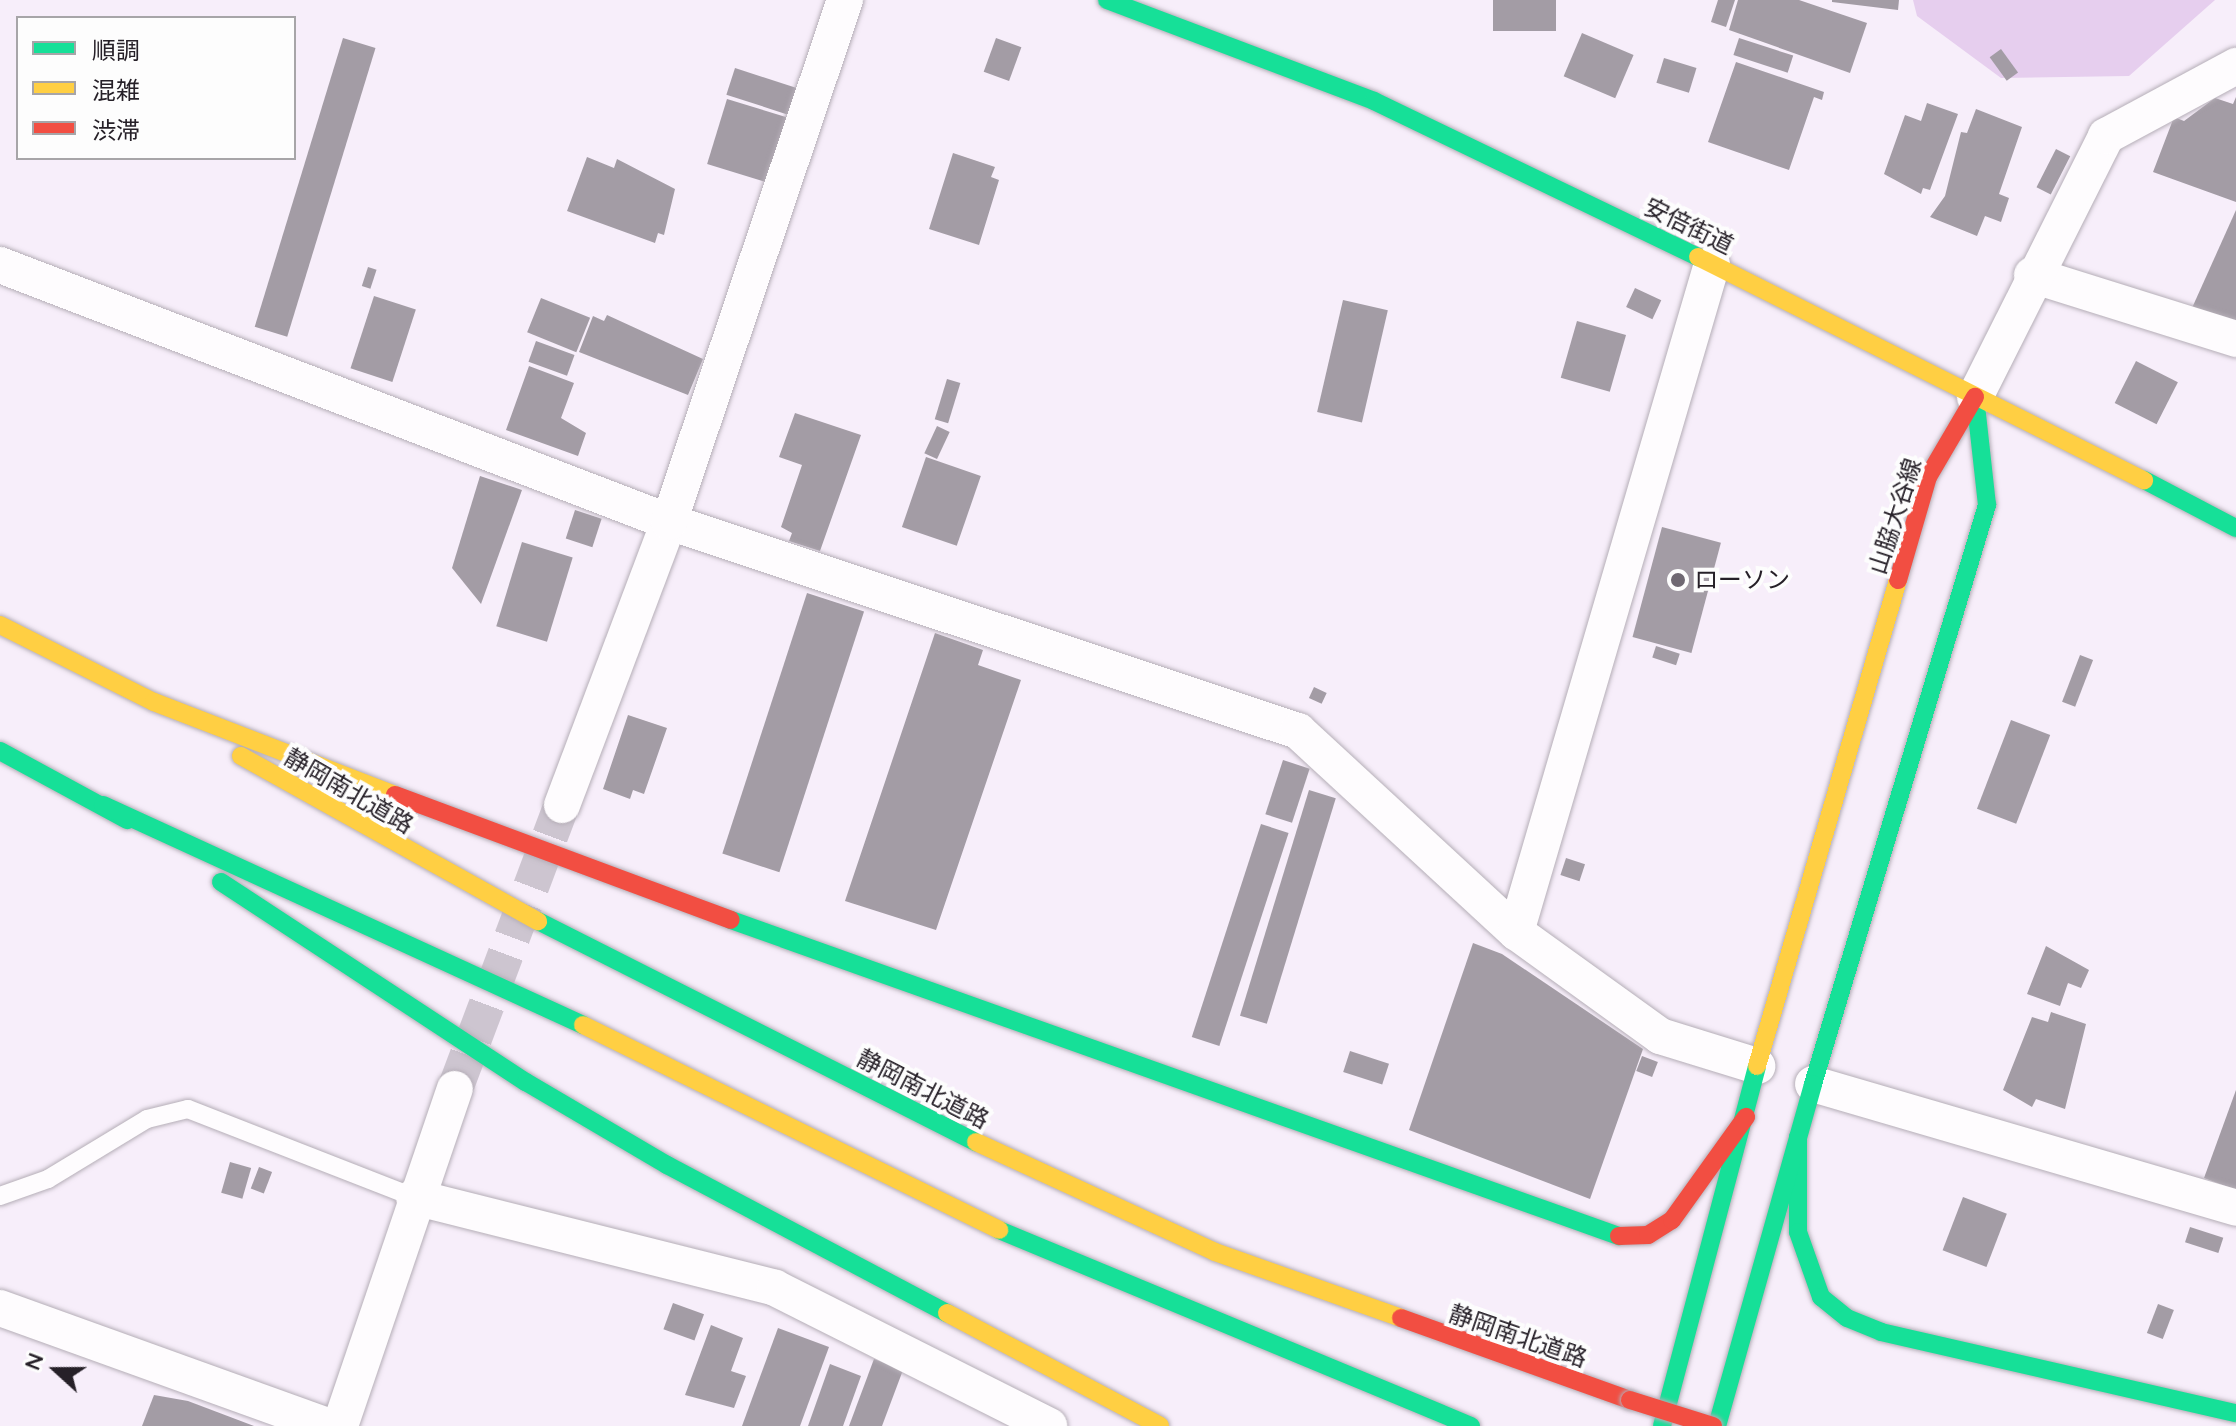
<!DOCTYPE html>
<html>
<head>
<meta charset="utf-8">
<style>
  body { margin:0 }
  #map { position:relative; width:2236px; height:1426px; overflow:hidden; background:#f7eefa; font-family:Quicksand,"Noto Sans JP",sans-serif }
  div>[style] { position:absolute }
  .green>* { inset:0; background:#e6ceee }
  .building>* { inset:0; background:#a39ca5; transform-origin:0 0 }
  .street-tunnel>* { height:36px; margin-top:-18px; transform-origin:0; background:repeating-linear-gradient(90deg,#cdc5d0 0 36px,transparent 0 54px) }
  .roads { filter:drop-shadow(0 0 2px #b5aeb7) drop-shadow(0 0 2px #b5aeb7) }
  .lane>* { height:18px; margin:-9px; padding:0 9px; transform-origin:9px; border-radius:9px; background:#fefcfe }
  .street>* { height:36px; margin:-18px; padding:0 18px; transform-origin:18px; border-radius:18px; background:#fefcfe }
  .fast>* { height:18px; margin:-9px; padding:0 9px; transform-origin:9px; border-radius:9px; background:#16e098 }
  .slow>* { height:18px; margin:-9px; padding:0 9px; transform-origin:9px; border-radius:9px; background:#ffcf43 }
  .jam>* { height:18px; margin:-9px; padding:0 9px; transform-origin:9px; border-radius:9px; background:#f24e42 }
  .bridges { filter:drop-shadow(0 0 2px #b5aeb7) drop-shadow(0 0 2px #b5aeb7) }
  .jam-bridge>* { height:18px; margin:-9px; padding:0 9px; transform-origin:9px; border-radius:9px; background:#f24e42 }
  .dots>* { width:22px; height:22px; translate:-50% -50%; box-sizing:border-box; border:4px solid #fdfdfd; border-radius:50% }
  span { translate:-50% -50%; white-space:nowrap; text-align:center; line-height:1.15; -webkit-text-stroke:8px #fdfdfd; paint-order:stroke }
  .street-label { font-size:24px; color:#262028 }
  .poi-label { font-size:24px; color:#262028 }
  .left { translate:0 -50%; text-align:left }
  .legend { position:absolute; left:16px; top:16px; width:280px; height:144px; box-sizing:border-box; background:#fdfdfd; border:2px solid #a7a5a8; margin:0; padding:10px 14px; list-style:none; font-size:24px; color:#262028 }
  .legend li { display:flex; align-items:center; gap:16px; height:40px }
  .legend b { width:40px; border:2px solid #a7a5a8 }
  .north { position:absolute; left:16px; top:1330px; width:80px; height:80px; -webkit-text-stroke:6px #fdfdfd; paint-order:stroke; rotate:291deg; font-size:22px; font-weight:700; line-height:32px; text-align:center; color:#262028 }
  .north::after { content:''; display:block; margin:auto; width:28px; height:36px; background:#262028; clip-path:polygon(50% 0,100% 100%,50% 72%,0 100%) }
</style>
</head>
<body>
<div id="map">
  <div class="green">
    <div style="clip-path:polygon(1913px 0,2215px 0,2129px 76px,2001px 78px,1917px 16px)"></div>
  </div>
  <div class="building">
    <div style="left:1493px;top:0;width:63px;height:31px"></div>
    <div style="clip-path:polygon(1718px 0,1735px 0,1726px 27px,1711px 22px)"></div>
    <div style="clip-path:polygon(1738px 0,1799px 0,1867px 23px,1850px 73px,1729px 30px)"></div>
    <div style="clip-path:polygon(1832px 0,1899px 0,1898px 10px,1832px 2px)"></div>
    <div style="left:1582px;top:33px;width:56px;height:47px;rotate:23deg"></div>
    <div style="left:343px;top:38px;width:34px;height:302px;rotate:17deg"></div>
    <div style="left:996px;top:38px;width:27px;height:36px;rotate:20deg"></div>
    <div style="left:1739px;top:38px;width:57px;height:18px;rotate:18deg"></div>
    <div style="left:2001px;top:49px;width:29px;height:14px;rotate:54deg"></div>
    <div style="left:1664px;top:58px;width:34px;height:26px;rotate:17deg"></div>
    <div style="clip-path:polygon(1736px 62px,1824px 92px,1822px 100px,1814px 97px,1789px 170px,1708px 142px)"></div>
    <div style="left:735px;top:68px;width:68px;height:28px;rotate:18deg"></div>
    <div style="clip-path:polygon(2236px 97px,2236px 202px,2153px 172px,2174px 117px,2184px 121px,2215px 98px,2233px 104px)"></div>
    <div style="left:727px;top:99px;width:64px;height:68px;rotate:17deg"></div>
    <div style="clip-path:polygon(1927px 103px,1958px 114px,1930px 190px,1923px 188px,1921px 194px,1884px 174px,1905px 115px,1921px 121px)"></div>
    <div style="clip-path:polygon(1976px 109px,2022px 127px,1999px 194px,2009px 198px,2001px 222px,1985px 216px,1977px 236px,1930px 217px,1945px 196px,1961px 132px,1967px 133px)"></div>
    <div style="left:2056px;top:149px;width:16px;height:43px;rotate:27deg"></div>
    <div style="clip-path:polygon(953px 153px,995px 167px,991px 177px,999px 180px,979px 245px,929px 229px)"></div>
    <div style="clip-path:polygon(587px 157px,614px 168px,617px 159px,675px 189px,664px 235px,658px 233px,655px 243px,567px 211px)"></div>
    <div style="clip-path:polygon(2236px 210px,2236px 324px,2192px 308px)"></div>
    <div style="left:368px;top:267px;width:9px;height:20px;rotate:18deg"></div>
    <div style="left:1635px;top:288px;width:29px;height:21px;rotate:25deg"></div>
    <div style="left:374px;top:296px;width:44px;height:76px;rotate:18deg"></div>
    <div style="left:541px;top:298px;width:53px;height:37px;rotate:22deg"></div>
    <div style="left:1343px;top:300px;width:46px;height:115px;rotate:13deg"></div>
    <div style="clip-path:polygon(607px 315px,703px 359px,688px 395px,579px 352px,593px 316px,604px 321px)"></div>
    <div style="left:1577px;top:321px;width:51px;height:59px;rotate:16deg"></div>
    <div style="left:536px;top:341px;width:41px;height:22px;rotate:20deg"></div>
    <div style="left:2136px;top:361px;width:47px;height:47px;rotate:27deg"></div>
    <div style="clip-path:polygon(529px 366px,574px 383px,561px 418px,586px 433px,578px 456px,506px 430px)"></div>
    <div style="left:947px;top:379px;width:14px;height:42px;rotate:17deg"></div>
    <div style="clip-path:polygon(795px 413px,861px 435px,820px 551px,789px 541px,792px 533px,781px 527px,802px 465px,779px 457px)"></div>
    <div style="left:937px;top:426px;width:14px;height:30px;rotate:25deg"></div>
    <div style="left:926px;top:457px;width:58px;height:74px;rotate:19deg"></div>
    <div style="clip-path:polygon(480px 476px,522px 490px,481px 604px,452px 568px)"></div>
    <div style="left:575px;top:510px;width:28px;height:30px;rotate:18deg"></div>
    <div style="left:1662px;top:527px;width:61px;height:114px;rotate:15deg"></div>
    <div style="left:522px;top:542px;width:53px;height:88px;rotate:17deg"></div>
    <div style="left:807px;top:593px;width:60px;height:274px;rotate:18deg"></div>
    <div style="clip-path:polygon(935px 633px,983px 650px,978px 665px,1021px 680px,936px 930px,845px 901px)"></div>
    <div style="left:1656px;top:646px;width:25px;height:12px;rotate:18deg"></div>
    <div style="left:2080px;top:655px;width:14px;height:50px;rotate:21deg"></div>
    <div style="left:1314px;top:687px;width:14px;height:12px;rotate:25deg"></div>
    <div style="clip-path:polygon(628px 715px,667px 728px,644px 794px,633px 790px,630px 799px,603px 789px)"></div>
    <div style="left:2011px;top:720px;width:42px;height:95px;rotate:21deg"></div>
    <div style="left:1283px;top:760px;width:28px;height:57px;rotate:18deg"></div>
    <div style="left:1309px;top:790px;width:28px;height:236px;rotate:17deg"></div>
    <div style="left:1261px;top:824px;width:29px;height:224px;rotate:18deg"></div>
    <div style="left:1566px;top:858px;width:20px;height:18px;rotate:18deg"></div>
    <div style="clip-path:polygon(1473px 943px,1502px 954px,1643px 1049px,1590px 1199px,1409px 1130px)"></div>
    <div style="clip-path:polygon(2046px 946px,2089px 970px,2081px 988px,2068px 983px,2060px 1006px,2027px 994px)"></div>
    <div style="clip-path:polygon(2051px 1012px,2086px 1024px,2065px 1109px,2036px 1099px,2032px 1107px,2003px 1090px,2032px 1017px,2048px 1022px)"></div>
    <div style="left:1350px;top:1051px;width:41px;height:22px;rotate:18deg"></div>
    <div style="left:1642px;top:1056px;width:17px;height:16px;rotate:21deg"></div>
    <div style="clip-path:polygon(2236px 1090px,2236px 1190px,2204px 1178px)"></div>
    <div style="left:230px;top:1162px;width:22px;height:32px;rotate:16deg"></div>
    <div style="left:259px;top:1167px;width:14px;height:23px;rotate:21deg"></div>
    <div style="left:1963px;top:1197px;width:47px;height:57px;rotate:21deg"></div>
    <div style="left:2190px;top:1227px;width:35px;height:16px;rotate:18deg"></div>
    <div style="left:673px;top:1303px;width:33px;height:28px;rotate:20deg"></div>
    <div style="left:2158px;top:1304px;width:17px;height:31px;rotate:21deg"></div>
    <div style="clip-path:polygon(711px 1325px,743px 1338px,731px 1371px,746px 1376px,734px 1408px,685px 1395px)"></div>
    <div style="clip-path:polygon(778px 1328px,829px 1347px,800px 1426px,742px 1426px)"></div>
    <div style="clip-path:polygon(874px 1359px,903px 1370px,882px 1426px,849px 1426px)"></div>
    <div style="clip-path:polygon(830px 1364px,861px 1376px,843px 1426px,808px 1426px)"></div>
    <div style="clip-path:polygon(154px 1395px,188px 1401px,254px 1426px,142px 1426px)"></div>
  </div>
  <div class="street-tunnel">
    <div style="left:455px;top:1089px;width:303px;rotate:-69.4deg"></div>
  </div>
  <div class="roads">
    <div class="lane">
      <div style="left:0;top:1196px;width:51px;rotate:-19.5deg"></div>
      <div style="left:48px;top:1179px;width:116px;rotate:-31.2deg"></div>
      <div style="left:147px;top:1119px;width:42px;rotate:-13.7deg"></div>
      <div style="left:188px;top:1109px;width:243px;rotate:21.3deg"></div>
    </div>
    <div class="street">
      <div style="left:0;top:265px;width:717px;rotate:21.01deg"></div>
      <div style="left:669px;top:522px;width:663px;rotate:18.38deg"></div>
      <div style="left:1298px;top:731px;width:297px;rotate:42.7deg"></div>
      <div style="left:1516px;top:932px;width:178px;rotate:35.8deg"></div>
      <div style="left:1660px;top:1036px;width:102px;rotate:17.2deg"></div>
      <div style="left:2032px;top:275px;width:214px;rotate:17.4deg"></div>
      <div style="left:1975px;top:397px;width:292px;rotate:-63.3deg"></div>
      <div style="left:2106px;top:136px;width:148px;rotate:-28.3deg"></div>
      <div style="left:562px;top:805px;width:303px;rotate:-69.3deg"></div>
      <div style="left:669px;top:522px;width:551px;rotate:-71.37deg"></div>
      <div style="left:1516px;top:932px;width:696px;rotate:-73.65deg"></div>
      <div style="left:1813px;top:1084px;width:441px;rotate:16.3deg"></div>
      <div style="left:414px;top:1197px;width:372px;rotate:14.1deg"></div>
      <div style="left:775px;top:1288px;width:307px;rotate:26.7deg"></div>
      <div style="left:0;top:1308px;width:349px;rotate:19.8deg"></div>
      <div style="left:340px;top:1426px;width:356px;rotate:-71.2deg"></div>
    </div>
    <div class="fast">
      <div style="left:1107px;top:0;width:285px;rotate:20.7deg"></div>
      <div style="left:1374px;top:101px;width:360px;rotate:25.7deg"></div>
      <div style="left:2144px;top:480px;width:104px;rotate:27.6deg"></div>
      <div style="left:0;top:751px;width:145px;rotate:28.5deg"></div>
      <div style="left:103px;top:805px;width:528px;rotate:24.62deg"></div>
      <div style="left:221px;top:882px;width:365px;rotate:33.3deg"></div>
      <div style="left:526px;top:1082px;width:164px;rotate:30.5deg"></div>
      <div style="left:667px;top:1165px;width:317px;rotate:27.9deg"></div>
      <div style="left:731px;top:920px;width:943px;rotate:19.59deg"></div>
      <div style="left:538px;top:921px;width:491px;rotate:26.8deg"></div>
      <div style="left:1813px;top:1084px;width:605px;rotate:-73.27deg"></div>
      <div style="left:1987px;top:505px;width:109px;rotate:-96.3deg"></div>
      <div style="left:1798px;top:1137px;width:95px;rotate:90deg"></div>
      <div style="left:1798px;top:1232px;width:69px;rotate:70.5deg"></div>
      <div style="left:1821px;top:1297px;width:33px;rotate:39deg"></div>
      <div style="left:1847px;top:1318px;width:37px;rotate:22deg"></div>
      <div style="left:1881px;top:1332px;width:364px;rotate:12.9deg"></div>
      <div style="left:999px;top:1230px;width:511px;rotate:22.55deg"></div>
      <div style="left:1662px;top:1426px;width:372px;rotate:-75.2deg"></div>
      <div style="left:1717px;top:1426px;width:355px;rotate:-74.3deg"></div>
    </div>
    <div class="slow">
      <div style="left:1698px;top:257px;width:499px;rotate:26.6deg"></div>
      <div style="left:0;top:625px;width:172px;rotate:26.6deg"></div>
      <div style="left:154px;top:702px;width:258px;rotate:21.1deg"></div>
      <div style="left:241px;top:756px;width:340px;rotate:29.1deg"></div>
      <div style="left:583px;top:1025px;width:464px;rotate:26.2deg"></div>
      <div style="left:1757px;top:1066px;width:506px;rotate:-73.82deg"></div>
      <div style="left:976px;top:1142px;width:263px;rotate:24.7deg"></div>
      <div style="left:1215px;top:1252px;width:197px;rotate:19.5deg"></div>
      <div style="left:947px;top:1313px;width:241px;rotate:27.9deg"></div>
    </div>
    <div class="jam">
      <div style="left:1898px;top:580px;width:107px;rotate:-73.8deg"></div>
      <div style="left:1928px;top:477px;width:93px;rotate:-59.6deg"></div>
      <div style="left:395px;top:795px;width:358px;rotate:20.4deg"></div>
      <div style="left:1619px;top:1236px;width:29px;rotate:-2deg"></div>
      <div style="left:1648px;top:1235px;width:28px;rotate:-32deg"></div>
      <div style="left:1672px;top:1220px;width:127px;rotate:-54.3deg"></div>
      <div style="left:1401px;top:1318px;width:243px;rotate:19.7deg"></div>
    </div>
  </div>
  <div class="bridges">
    <div class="jam-bridge">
      <div style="left:1630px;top:1400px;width:87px;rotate:17.4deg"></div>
    </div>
  </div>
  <div class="dots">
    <div style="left:1678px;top:580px;background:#6f6872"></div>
  </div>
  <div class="street-label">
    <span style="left:1689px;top:226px;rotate:26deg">安倍街道</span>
    <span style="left:1895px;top:516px;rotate:-72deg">山脇大谷線</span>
    <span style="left:349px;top:791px;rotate:30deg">静岡南北道路</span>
    <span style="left:923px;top:1089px;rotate:27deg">静岡南北道路</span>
    <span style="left:1518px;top:1336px;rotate:19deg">静岡南北道路</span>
  </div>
  <div class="poi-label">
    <span class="left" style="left:1694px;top:580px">ローソン</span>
  </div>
  <ul class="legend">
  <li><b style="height:10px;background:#16e098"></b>順調</li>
  <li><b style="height:10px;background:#ffcf43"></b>混雑</li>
  <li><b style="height:10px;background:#f24e42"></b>渋滞</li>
  </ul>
  <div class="north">N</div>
</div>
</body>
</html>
